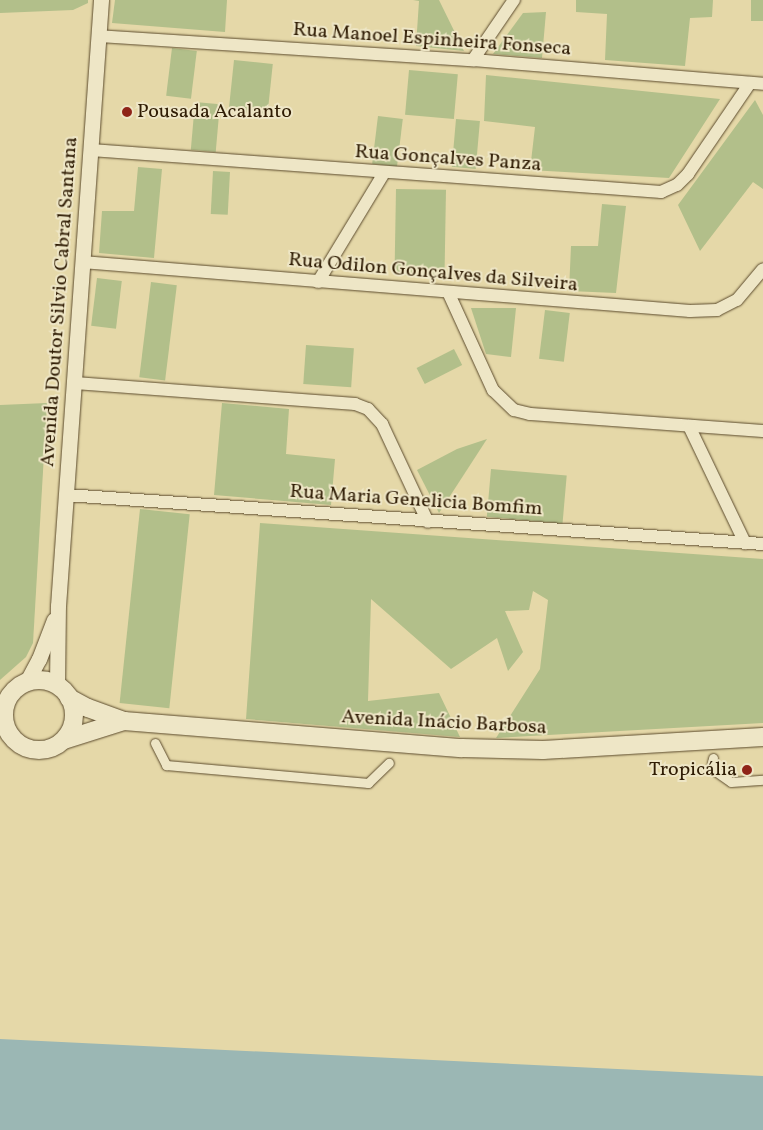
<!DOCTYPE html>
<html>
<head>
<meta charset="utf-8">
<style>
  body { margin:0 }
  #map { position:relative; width:763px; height:1130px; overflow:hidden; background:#e5d8a8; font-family:Vollkorn,serif }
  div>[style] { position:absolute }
  .green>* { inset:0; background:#b2bf8a; transform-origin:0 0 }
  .water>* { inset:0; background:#9bb7b4 }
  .roads { filter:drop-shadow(0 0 1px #5c4b2d) drop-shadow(0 0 1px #5c4b2d) }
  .pedestrian>* { height:9px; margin:-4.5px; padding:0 4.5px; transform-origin:4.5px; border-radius:4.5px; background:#eee6c6 }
  .minor>* { height:12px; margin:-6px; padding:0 6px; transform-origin:6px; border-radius:6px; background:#eee6c6 }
  .tertiary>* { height:15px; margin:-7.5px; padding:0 7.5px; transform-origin:7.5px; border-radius:7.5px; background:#eee6c6 }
  .secondary>* { height:18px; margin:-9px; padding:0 9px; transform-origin:9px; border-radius:9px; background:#eee6c6 }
  .secondary>.ring { margin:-9px; padding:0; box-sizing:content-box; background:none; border:18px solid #eee6c6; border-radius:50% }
  .dots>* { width:14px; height:14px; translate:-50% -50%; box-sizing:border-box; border:2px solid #eee6c6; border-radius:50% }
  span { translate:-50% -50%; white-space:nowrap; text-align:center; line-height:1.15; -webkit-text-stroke:4px #eee6c6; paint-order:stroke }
  .street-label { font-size:20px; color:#2f1c04 }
  .poi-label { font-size:20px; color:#2f1c04 }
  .left { translate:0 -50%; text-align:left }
  .right { translate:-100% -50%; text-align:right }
</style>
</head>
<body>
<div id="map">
  <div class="green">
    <div style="clip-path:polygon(0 0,88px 0,88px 3px,73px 10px,0 13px)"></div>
    <div style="clip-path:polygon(115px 0,227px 0,225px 32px,112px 23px)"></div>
    <div style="clip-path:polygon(413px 0,439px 0,464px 51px,416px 46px,419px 1px)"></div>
    <div style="clip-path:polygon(576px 0,713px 0,712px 17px,690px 18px,685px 66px,605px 60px,607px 14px,576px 12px)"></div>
    <div style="left:751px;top:0;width:12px;height:21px"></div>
    <div style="clip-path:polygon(546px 12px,542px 58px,493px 54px,523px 13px)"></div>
    <div style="left:172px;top:48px;width:25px;height:48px;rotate:7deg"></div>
    <div style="left:234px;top:60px;width:39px;height:51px;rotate:6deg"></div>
    <div style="left:409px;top:70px;width:49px;height:45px;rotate:5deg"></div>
    <div style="clip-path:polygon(486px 75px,720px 99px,669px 178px,530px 170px,535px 127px,484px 121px)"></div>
    <div style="clip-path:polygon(755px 100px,763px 115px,763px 189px,753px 182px,700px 251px,678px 205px)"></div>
    <div style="left:195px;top:102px;width:25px;height:48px;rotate:5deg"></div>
    <div style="left:378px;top:116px;width:25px;height:48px;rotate:7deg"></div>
    <div style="left:456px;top:119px;width:24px;height:48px;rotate:5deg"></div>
    <div style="clip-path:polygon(138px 167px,162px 169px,154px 258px,99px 253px,102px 211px,134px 211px)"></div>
    <div style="left:213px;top:171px;width:17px;height:43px;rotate:3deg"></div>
    <div style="left:396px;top:189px;width:50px;height:86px;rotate:1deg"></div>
    <div style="clip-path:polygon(602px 204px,626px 206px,616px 293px,569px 291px,571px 246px,598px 246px)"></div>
    <div style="left:97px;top:278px;width:25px;height:48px;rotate:7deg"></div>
    <div style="left:151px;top:282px;width:26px;height:96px;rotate:7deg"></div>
    <div style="clip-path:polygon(471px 308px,516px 308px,511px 357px,486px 354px)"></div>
    <div style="left:545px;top:310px;width:25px;height:49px;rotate:7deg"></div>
    <div style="left:306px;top:345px;width:48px;height:39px;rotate:4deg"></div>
    <div style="left:454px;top:349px;width:18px;height:42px;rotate:63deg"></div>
    <div style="clip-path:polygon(47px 403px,33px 643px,26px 657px,0 680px,0 405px)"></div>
    <div style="clip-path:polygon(222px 403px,289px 409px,286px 454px,335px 459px,331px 505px,214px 495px)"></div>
    <div style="clip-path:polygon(487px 439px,439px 513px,417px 470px,457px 449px)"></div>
    <div style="left:491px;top:469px;width:76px;height:48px;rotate:5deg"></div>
    <div style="left:140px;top:509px;width:50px;height:195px;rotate:6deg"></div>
    <div style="clip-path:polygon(260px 523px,763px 559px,763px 723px,496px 738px,540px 669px,548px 600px,533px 591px,529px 610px,505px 611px,523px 652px,508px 671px,497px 638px,451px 669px,371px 599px,368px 701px,439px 693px,460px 737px,246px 719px)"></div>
  </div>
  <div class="water">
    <div style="clip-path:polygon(0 1039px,763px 1076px,763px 1130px,0 1130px)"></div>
  </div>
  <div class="roads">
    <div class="pedestrian">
      <div style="left:155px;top:743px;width:25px;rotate:63deg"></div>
      <div style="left:166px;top:765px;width:203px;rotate:5.1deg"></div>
      <div style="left:368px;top:783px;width:29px;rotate:-44deg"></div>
      <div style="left:713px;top:758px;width:10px;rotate:101deg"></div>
      <div style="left:711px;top:768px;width:24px;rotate:35deg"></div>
      <div style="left:731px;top:782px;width:32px;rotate:-4deg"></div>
    </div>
    <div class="minor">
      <div style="left:98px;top:36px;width:376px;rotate:3.7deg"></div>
      <div style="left:473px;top:60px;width:291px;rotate:4.7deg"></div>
      <div style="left:473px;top:60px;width:73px;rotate:-55.7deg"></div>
      <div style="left:91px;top:150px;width:572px;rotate:4.21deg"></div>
      <div style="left:661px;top:192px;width:17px;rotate:-24deg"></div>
      <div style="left:677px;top:185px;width:16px;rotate:-45deg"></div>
      <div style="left:688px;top:174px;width:110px;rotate:-55.7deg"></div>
      <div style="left:82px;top:262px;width:610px;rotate:4.61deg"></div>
      <div style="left:690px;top:311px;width:27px;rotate:-2deg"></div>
      <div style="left:717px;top:310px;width:22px;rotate:-27deg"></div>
      <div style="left:737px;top:300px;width:40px;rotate:-50deg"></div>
      <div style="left:318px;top:282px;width:127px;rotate:-58.8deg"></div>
      <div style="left:449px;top:294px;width:106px;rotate:65.4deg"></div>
      <div style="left:493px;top:390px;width:29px;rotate:44deg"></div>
      <div style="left:514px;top:410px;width:16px;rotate:14deg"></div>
      <div style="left:530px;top:414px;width:234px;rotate:4.2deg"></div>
      <div style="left:75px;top:383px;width:281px;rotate:4.3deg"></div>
      <div style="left:355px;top:404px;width:14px;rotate:21deg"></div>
      <div style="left:368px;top:409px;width:21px;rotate:47deg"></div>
      <div style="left:382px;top:424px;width:108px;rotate:64.9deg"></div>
      <div style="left:689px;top:426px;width:130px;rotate:64.4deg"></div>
      <div style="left:66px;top:495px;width:699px;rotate:4.02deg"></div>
    </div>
    <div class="tertiary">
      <div style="left:26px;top:683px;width:27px;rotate:-62deg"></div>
      <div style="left:39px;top:659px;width:42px;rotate:-69deg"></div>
      <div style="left:57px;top:685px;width:79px;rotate:-89.3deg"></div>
      <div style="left:58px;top:606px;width:608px;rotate:-85.94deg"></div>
    </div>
    <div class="secondary">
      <div class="ring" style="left:4px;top:680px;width:52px;height:52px"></div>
      <div style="left:69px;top:698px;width:21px;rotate:28deg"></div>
      <div style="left:88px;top:708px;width:38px;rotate:20deg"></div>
      <div style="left:124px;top:721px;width:339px;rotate:4.6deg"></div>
      <div style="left:462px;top:748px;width:81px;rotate:1.4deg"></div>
      <div style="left:543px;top:750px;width:220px;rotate:-3.4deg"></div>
      <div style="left:64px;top:740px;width:63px;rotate:-17.6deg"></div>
    </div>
  </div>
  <div class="dots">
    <div style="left:127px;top:112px;background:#8f2418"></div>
    <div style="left:747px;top:770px;background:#8f2418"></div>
  </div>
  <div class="street-label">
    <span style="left:432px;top:40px;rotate:4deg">Rua Manoel Espinheira Fonseca</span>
    <span style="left:448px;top:159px;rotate:4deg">Rua Gonçalves Panza</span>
    <span style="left:433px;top:273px;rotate:5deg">Rua Odilon Gonçalves da Silveira</span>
    <span style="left:60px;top:302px;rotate:-86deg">Avenida Doutor Silvio Cabral Santana</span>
    <span style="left:416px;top:501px;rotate:4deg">Rua Maria Genelicia Bomfim</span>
    <span style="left:444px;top:723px;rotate:3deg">Avenida Inácio Barbosa</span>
  </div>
  <div class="poi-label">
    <span class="left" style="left:137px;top:112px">Pousada Acalanto</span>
    <span class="right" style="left:737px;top:770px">Tropicália</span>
  </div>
</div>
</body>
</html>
